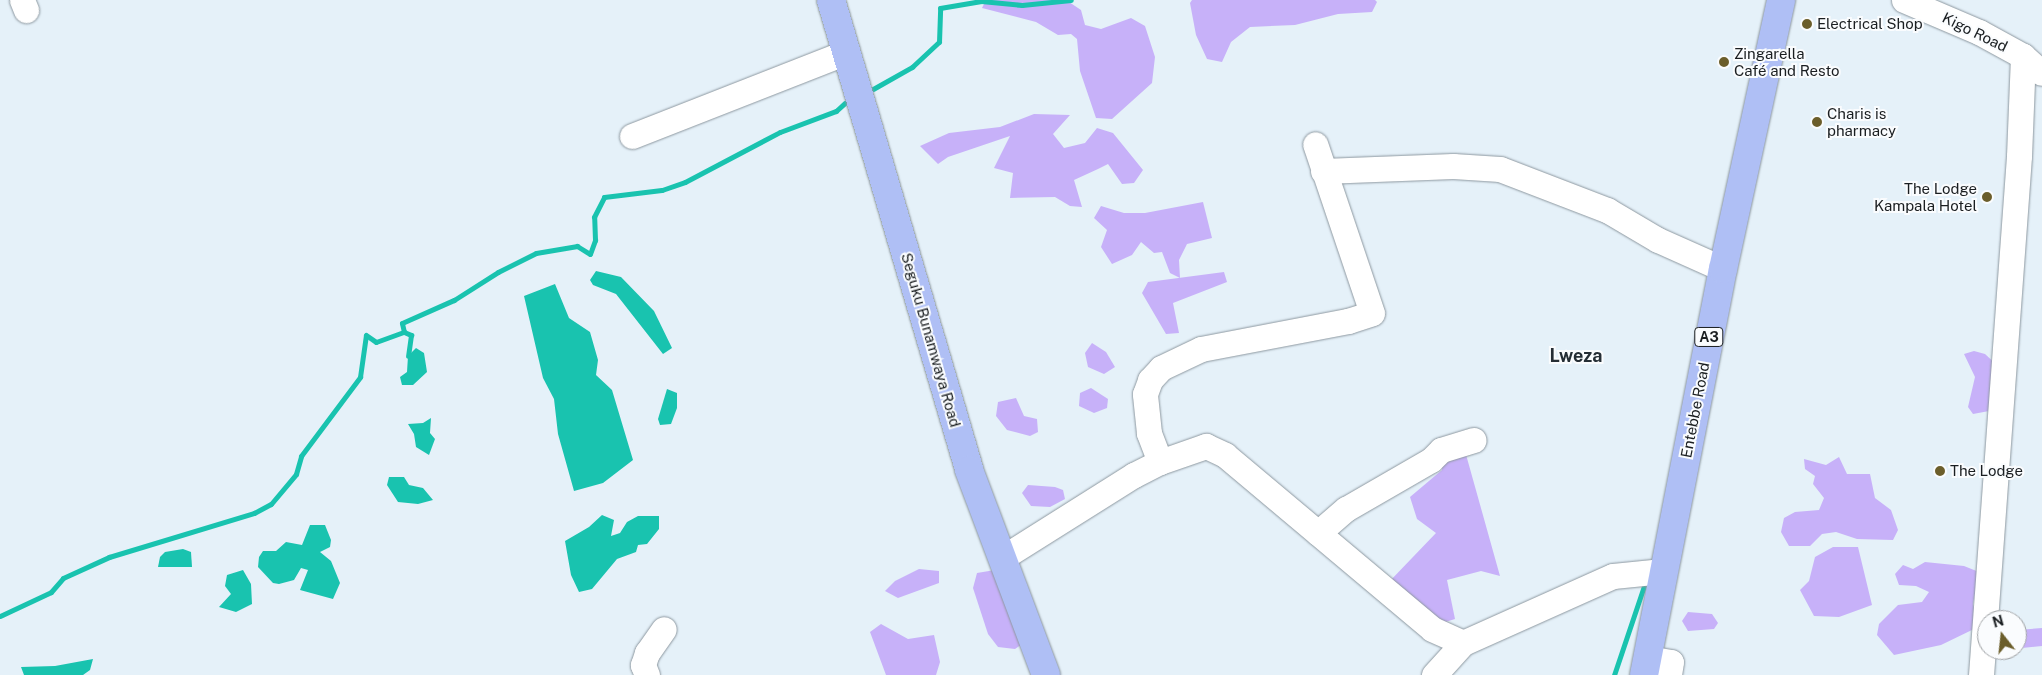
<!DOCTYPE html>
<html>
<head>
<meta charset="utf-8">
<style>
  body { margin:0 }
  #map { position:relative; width:2042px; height:675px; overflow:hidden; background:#e5f1f9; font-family:"Public Sans",sans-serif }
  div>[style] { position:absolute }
  .forest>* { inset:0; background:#c7b1f9 }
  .water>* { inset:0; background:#19c3af }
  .stream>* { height:5px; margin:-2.5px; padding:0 2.5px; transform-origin:2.5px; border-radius:2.5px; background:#19c3af }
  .roads { filter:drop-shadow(0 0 1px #8d98a0) drop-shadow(0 0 1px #8d98a0) }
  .minor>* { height:25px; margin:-12.5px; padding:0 12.5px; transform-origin:12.5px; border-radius:12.5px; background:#fff }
  .major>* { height:28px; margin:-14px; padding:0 14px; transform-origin:14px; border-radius:14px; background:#afbff5 }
  .dots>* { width:14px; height:14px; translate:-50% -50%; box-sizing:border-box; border:2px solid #fafcfe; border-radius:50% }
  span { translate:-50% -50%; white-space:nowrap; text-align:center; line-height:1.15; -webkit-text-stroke:4px #fafcfe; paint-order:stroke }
  .shield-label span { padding:1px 4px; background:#fafcfe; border:1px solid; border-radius:4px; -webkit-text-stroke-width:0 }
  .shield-label { font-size:14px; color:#1a1e21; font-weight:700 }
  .poi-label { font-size:15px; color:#1a1e21 }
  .left { translate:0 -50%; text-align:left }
  .right { translate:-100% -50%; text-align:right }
  .street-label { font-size:15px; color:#1a1e21 }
  .quarter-label { font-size:18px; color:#252e35; font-weight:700 }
  .north { position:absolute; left:1977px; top:610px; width:50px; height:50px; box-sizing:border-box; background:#fafcfe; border:1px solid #a0a3a6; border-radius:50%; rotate:344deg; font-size:14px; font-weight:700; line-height:20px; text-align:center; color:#1a1e21 }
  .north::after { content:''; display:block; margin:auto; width:18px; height:22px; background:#6b5e2b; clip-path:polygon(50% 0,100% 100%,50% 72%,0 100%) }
</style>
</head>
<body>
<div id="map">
  <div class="forest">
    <div style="clip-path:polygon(986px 0,1066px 0,1081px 10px,1085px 25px,1101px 29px,1131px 18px,1145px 26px,1155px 57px,1152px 83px,1112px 119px,1096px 118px,1080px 71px,1077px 39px,1071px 34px,1058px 35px,1036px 22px,982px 8px)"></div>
    <div style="clip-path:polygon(1192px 0,1375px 0,1377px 2px,1372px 12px,1338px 14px,1295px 25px,1250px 27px,1231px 42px,1222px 62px,1207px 59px,1196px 35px,1190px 3px)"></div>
    <div style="clip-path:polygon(1034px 114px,1070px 115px,1053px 134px,1064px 148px,1085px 143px,1097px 128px,1113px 133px,1143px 170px,1134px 183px,1122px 184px,1108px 164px,1098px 169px,1074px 180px,1082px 207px,1070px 206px,1055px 197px,1010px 198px,1013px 173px,994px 168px,1010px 136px,948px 157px,938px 164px,920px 146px,949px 133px,1000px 127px)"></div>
    <div style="clip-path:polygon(1203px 202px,1212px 238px,1187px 244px,1179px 260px,1180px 278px,1170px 273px,1162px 252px,1154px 253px,1141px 242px,1132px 255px,1112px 264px,1101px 247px,1107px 230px,1094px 218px,1101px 206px,1124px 213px,1145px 213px)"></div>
    <div style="clip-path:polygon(1224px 272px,1227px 282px,1173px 303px,1179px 333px,1166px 334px,1142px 293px,1148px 282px)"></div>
    <div style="clip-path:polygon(1092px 343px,1106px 352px,1115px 367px,1104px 374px,1088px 367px,1085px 353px)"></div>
    <div style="clip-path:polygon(1974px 351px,1985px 354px,1998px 366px,1989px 411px,1973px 414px,1968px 407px,1975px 377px,1964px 354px)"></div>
    <div style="clip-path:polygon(1091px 388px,1108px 399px,1107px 408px,1094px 413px,1079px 406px,1080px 393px)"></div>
    <div style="clip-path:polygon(1016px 398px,1024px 416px,1037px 419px,1038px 432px,1030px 436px,1007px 430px,996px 416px,998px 402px)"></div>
    <div style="clip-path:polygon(1465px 451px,1500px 576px,1481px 571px,1447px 580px,1455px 619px,1439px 624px,1388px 583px,1436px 533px,1417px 519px,1410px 497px,1442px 470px,1443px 456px)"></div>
    <div style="clip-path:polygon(1839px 457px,1847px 474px,1870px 474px,1875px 498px,1891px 510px,1898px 530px,1893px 540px,1857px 539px,1836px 532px,1822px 534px,1810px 546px,1789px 546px,1781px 532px,1784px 518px,1795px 512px,1819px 510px,1824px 498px,1813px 484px,1815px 476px,1805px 469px,1804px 459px,1826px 465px)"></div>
    <div style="clip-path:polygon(1028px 485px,1055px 487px,1063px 490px,1065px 499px,1050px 507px,1031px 506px,1022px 493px)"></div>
    <div style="clip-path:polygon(1833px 547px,1858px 547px,1872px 605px,1839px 617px,1814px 616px,1800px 590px,1809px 581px,1815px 557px)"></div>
    <div style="clip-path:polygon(1925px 562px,1964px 566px,1979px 572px,1973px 604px,1976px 616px,1974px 629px,1941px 645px,1894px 655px,1877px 635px,1879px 624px,1898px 605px,1922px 602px,1929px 592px,1916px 586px,1899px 585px,1895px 574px,1903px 565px,1913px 569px)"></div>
    <div style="clip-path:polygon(919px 569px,939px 571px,939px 583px,898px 598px,885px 591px,895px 581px)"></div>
    <div style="clip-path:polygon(995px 570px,1024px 643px,1015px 649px,998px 647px,988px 634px,973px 588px,977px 573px)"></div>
    <div style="clip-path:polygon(1688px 612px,1712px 614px,1718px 623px,1714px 629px,1688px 631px,1682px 621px)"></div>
    <div style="clip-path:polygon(881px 624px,908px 639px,934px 635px,940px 662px,936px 675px,886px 675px,870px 632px)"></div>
    <div style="clip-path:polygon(2042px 628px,2042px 646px,2022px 648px,2017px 644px,2017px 630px)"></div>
  </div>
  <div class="water">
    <div style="clip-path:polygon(596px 271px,621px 277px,654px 311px,672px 348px,663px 354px,616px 294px,593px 285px,590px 280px)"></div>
    <div style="clip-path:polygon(555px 284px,569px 318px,590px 332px,598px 360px,596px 375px,612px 390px,633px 460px,603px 483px,574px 491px,558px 434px,554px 399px,543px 378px,524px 296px)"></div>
    <div style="clip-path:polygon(416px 348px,424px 353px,427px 372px,413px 385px,402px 385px,400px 377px,407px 372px,408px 356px)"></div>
    <div style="clip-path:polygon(667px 389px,677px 393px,677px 408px,671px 424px,660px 425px,658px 419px)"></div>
    <div style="clip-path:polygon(431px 418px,430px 433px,435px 439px,429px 455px,416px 447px,414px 434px,408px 424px,423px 423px)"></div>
    <div style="clip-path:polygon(389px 477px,404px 477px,409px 485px,423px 488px,433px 500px,418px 504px,398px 502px,387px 485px)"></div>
    <div style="clip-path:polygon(602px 515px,614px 520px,611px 536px,620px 533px,627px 522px,638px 516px,659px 516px,659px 529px,647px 544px,638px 545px,636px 552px,617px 559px,592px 589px,579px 592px,571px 575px,565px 541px,589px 527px)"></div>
    <div style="clip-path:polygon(310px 525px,325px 525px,331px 540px,330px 547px,320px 552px,331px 561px,340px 583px,333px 599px,300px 590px,308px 570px,301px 568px,294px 580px,279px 584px,273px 583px,258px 567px,259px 557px,263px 551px,276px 551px,286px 542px,302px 545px)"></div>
    <div style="clip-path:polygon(183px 549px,191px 552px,192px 567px,158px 567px,160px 557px,165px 552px)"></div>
    <div style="clip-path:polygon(243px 570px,251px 584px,252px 604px,236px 612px,219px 607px,231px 594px,225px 586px,227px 575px)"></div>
    <div style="clip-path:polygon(93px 659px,90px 670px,83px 675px,24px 675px,21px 667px,55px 666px)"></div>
  </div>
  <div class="stream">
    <div style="left:873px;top:89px;width:45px;rotate:-29.4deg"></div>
    <div style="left:912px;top:67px;width:37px;rotate:-43deg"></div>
    <div style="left:939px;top:42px;width:34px;rotate:-88deg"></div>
    <div style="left:940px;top:8px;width:42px;rotate:-9.7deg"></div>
    <div style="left:981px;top:1px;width:41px;rotate:5.6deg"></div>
    <div style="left:1022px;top:5px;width:49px;rotate:-5.8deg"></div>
    <div style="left:404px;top:332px;width:9px;rotate:-103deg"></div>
    <div style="left:402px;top:323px;width:57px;rotate:-23.9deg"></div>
    <div style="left:454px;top:300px;width:52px;rotate:-32.5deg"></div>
    <div style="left:498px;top:272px;width:42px;rotate:-26.6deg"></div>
    <div style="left:536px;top:253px;width:42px;rotate:-9.7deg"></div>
    <div style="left:577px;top:246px;width:15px;rotate:32deg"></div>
    <div style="left:590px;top:254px;width:15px;rotate:-70deg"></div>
    <div style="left:595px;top:240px;width:23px;rotate:-92deg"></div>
    <div style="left:594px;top:217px;width:22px;rotate:-63deg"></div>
    <div style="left:604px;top:197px;width:58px;rotate:-6.9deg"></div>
    <div style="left:662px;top:190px;width:24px;rotate:-19deg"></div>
    <div style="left:685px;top:182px;width:107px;rotate:-27.8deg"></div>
    <div style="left:780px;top:132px;width:60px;rotate:-20.6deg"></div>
    <div style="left:836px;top:111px;width:12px;rotate:-42deg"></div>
    <div style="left:0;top:616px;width:56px;rotate:-25.2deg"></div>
    <div style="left:51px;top:592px;width:18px;rotate:-49deg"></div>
    <div style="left:63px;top:578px;width:51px;rotate:-24.5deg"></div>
    <div style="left:109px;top:557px;width:152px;rotate:-16.9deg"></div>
    <div style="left:254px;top:513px;width:19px;rotate:-28deg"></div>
    <div style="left:271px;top:504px;width:39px;rotate:-50deg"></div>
    <div style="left:296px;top:474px;width:19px;rotate:-74deg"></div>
    <div style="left:301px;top:456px;width:99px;rotate:-53.2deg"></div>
    <div style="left:360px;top:377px;width:42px;rotate:-81.9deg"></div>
    <div style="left:366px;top:335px;width:12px;rotate:35deg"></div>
    <div style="left:376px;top:342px;width:30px;rotate:-20deg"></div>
    <div style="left:404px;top:332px;width:8px;rotate:23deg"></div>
    <div style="left:411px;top:335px;width:21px;rotate:98deg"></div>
    <div style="left:1614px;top:675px;width:100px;rotate:-71.4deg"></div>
  </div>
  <div class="roads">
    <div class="minor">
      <div style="left:22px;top:0;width:11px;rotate:68deg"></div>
      <div style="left:1904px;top:0;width:82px;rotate:23.1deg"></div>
      <div style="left:1979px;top:32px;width:50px;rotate:28.6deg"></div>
      <div style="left:2023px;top:56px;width:25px;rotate:42deg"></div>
      <div style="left:632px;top:136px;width:230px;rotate:-21.4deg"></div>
      <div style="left:1323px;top:171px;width:130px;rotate:-2.2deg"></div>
      <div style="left:1453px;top:166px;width:47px;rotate:3.7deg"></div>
      <div style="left:1500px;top:169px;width:115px;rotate:21deg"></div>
      <div style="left:1607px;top:210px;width:59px;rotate:30.5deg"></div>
      <div style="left:1658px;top:240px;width:71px;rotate:24deg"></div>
      <div style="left:1160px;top:462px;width:31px;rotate:-111deg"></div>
      <div style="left:1149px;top:433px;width:39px;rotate:-96deg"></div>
      <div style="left:1145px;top:394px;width:15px;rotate:-70deg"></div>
      <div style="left:1150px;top:380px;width:16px;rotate:-47deg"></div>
      <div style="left:1161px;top:368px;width:44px;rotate:-25.4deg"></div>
      <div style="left:1201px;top:349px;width:150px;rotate:-10.8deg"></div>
      <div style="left:1348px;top:321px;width:25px;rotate:-18deg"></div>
      <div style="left:1372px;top:313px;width:178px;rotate:-108.6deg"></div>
      <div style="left:1318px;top:533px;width:37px;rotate:-41deg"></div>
      <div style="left:1346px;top:509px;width:98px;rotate:-30deg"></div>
      <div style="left:1431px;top:460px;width:14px;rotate:-45deg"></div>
      <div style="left:1441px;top:450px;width:34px;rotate:-17deg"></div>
      <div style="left:1002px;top:558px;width:156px;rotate:-32.2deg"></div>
      <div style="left:1134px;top:475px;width:29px;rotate:-27deg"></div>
      <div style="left:1160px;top:462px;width:49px;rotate:-19.2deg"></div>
      <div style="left:1206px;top:446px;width:21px;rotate:25deg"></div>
      <div style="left:1225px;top:455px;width:270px;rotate:40deg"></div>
      <div style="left:1432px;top:629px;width:34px;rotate:24deg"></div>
      <div style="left:1648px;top:658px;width:23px;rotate:10deg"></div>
      <div style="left:1671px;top:662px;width:13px;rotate:99deg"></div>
      <div style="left:647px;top:675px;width:11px;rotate:-112deg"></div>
      <div style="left:643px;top:665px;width:13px;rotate:-72deg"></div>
      <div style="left:647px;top:653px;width:29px;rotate:-55deg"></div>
      <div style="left:1434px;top:675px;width:43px;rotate:-47.8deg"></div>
      <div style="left:1463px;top:643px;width:164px;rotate:-24.1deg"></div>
      <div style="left:1613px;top:576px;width:50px;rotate:-5.7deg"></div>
      <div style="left:1981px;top:675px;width:520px;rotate:-85.81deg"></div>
      <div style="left:2019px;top:156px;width:100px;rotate:-87.7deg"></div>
    </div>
    <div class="major">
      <div style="left:831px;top:0;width:490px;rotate:73.6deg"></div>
      <div style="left:969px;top:470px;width:219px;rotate:69.4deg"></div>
      <div style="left:1644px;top:675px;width:414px;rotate:-79deg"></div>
      <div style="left:1723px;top:269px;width:275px;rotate:-77.8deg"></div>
    </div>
  </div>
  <div class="dots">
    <div style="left:1807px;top:24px;background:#6b5e2b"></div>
    <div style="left:1724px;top:62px;background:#6b5e2b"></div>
    <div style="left:1817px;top:122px;background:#6b5e2b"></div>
    <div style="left:1987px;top:197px;background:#6b5e2b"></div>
    <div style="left:1940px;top:471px;background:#6b5e2b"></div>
  </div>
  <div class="shield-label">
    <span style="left:1709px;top:337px">A3</span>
  </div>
  <div class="poi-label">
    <span class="left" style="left:1817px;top:24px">Electrical Shop</span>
    <span class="left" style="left:1734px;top:62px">Zingarella<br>Café and Resto</span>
    <span class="left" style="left:1827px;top:122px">Charis is<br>pharmacy</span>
    <span class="right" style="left:1977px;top:197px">The Lodge<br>Kampala Hotel</span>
    <span class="left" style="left:1950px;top:471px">The Lodge</span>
  </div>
  <div class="street-label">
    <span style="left:1975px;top:32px;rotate:26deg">Kigo Road</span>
    <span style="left:931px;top:340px;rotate:74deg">Seguku Bunamwaya Road</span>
    <span style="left:1695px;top:410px;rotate:-79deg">Entebbe Road</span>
  </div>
  <div class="quarter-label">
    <span style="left:1576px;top:356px">Lweza</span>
  </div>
  <div class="north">N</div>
</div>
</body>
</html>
